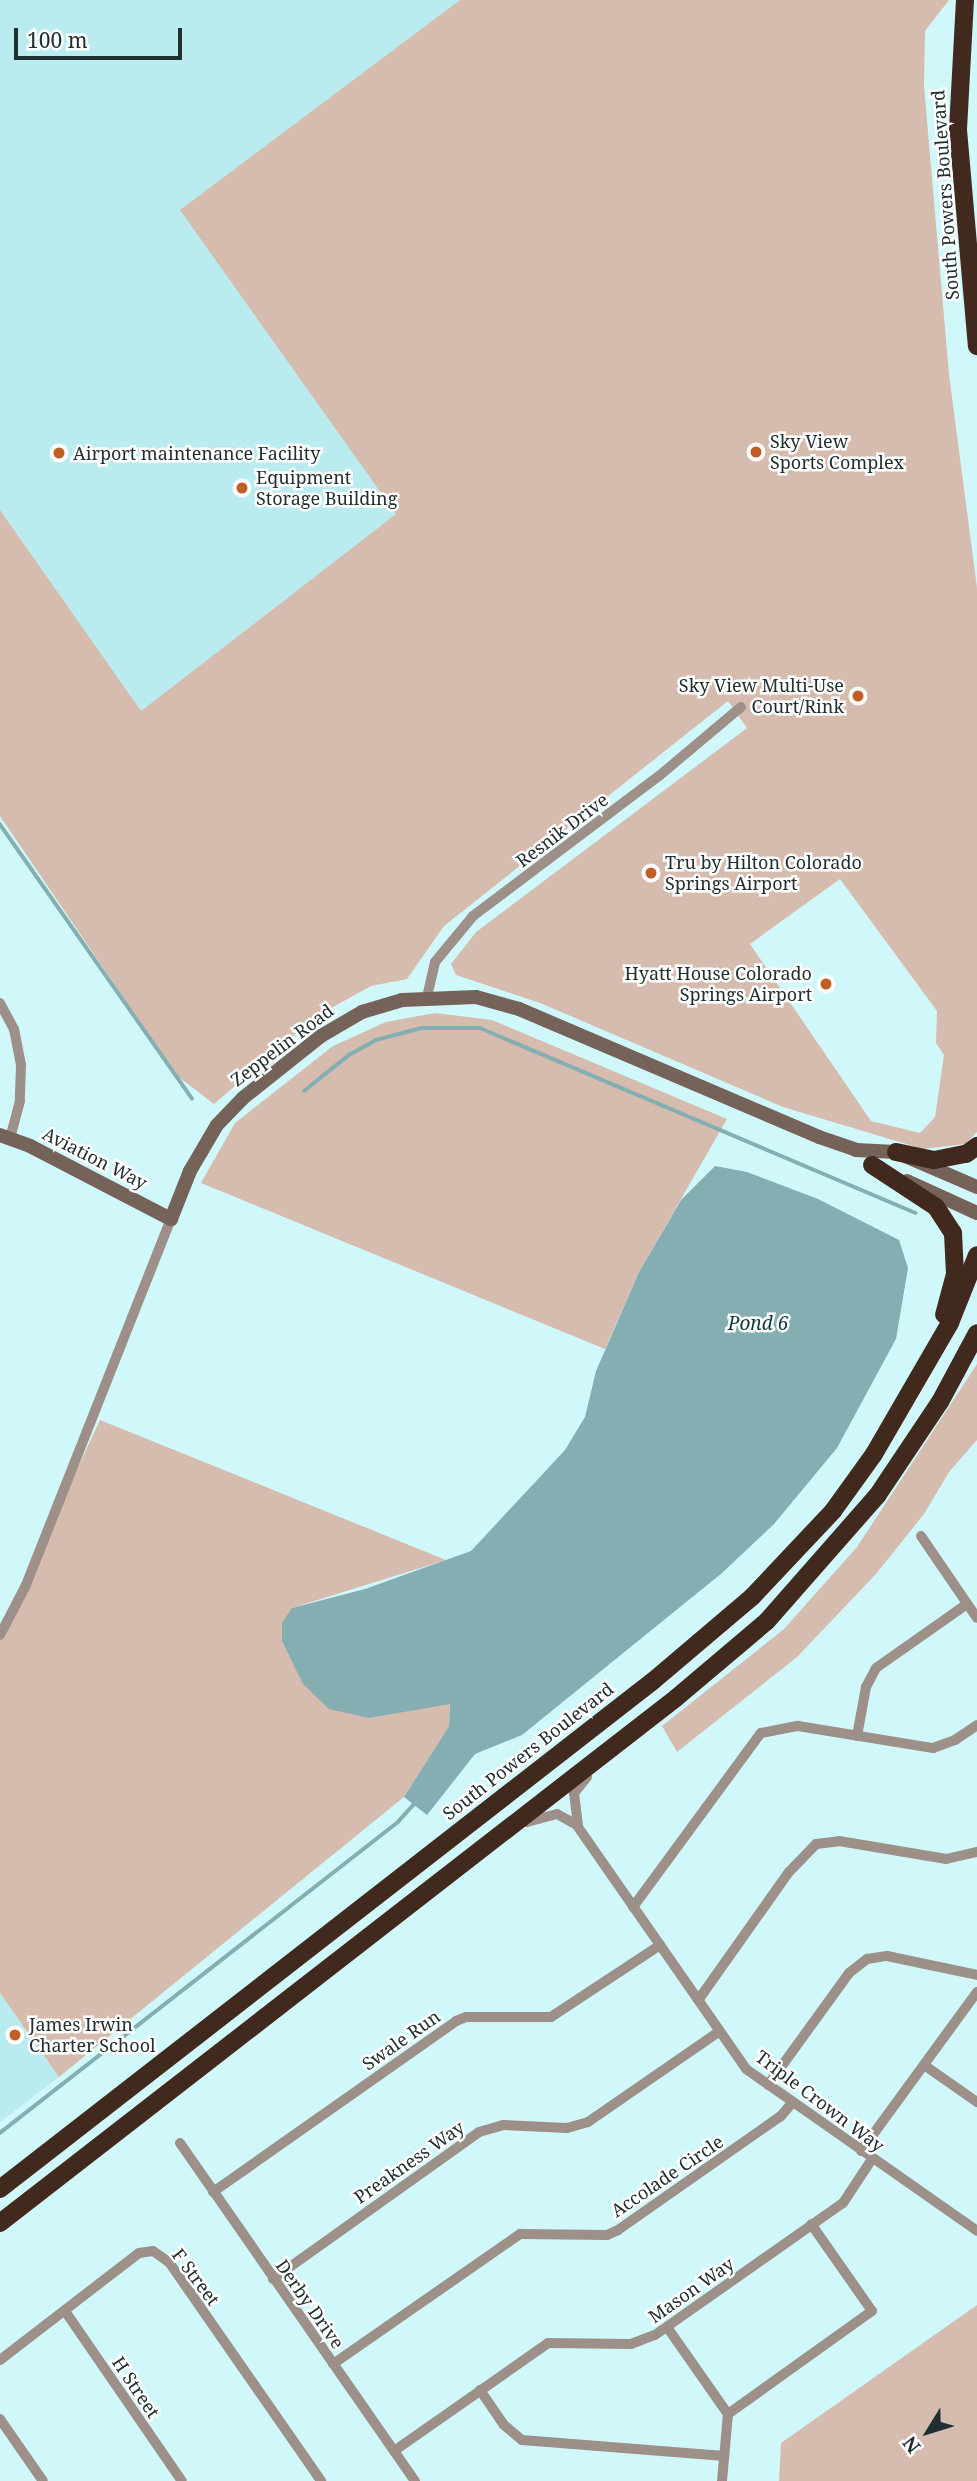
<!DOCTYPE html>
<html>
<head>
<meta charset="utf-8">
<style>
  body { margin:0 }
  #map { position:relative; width:977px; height:2481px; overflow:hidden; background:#d0f8fa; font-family:"Noto Serif",serif }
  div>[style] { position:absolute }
  .built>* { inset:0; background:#baebee }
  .green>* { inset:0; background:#d6bbaf }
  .water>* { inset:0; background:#84aeb1 }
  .stream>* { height:3.5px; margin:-1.75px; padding:0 1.75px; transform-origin:1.75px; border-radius:1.75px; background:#84aeb1 }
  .street>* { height:10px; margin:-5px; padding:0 5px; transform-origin:5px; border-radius:5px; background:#9d9089 }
  .secondary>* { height:14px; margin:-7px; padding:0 7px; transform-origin:7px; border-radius:7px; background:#75635a }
  .highway>* { height:18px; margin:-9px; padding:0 9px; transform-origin:9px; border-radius:9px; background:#41291d }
  .dots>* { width:19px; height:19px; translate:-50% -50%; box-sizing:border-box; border:4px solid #fff; border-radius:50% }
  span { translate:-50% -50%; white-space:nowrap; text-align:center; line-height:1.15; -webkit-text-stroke:5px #fff; paint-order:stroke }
  .street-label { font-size:18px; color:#202f30 }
  .poi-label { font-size:18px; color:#202f30 }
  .left { translate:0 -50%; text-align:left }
  .right { translate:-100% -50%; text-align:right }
  .water-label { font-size:19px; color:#0c3639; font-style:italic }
  .north { position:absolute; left:893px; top:2397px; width:70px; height:70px; -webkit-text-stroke:5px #fff; paint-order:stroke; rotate:232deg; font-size:19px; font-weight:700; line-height:28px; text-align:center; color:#202f30 }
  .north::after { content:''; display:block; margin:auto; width:24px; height:32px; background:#202f30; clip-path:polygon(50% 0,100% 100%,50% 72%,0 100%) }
  .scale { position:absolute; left:14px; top:28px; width:168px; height:32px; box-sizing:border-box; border:4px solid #202f30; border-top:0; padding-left:9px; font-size:21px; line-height:24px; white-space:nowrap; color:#202f30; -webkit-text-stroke:5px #fff; paint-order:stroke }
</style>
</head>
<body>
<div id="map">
  <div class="built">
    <div style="clip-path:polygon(0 0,460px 0,181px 210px,396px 514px,140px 712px,0 510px)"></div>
    <div style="clip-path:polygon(0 1993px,59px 2077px,0 2122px)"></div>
  </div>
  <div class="green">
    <div style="clip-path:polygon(evenodd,460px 0,949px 0,925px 31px,924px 86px,949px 374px,977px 588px,977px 1132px,965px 1144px,923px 1149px,783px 1107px,540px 1003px,456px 975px,451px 964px,476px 932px,747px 728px,728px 701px,444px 926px,407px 979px,371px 986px,315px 1017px,214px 1104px,176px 1075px,0 816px,0 510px,141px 711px,396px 514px,180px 210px,460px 0,840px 879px,937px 1011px,936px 1043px,944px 1055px,935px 1117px,920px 1133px,871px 1121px,750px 944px,840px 879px)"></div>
    <div style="clip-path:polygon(435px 1013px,492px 1020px,727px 1119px,639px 1272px,605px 1349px,201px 1183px,235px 1123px,333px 1046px,386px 1022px)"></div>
    <div style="clip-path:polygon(977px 1364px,977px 1440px,949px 1472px,924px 1514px,876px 1574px,797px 1657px,677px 1752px,662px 1726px,784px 1629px,857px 1547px)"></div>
    <div style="clip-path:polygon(100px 1420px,446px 1560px,292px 1608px,369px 1718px,450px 1703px,449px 1726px,404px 1797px,59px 2077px,0 1993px,0 1634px)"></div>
    <div style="clip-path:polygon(977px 2305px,977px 2481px,779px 2481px,781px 2443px)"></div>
  </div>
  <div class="water">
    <div style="clip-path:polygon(715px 1166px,747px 1172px,818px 1199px,899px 1240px,908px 1268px,896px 1339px,837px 1448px,774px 1524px,722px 1573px,522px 1735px,475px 1754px,427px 1815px,404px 1797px,449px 1726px,450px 1704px,369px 1718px,329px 1709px,303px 1684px,282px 1641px,282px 1623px,292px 1608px,365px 1589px,471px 1551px,565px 1450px,585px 1417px,596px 1371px,639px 1272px,681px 1200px)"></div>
  </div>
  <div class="stream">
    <div style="left:0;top:824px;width:335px;rotate:55deg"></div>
    <div style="left:304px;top:1091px;width:58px;rotate:-38.7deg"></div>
    <div style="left:349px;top:1055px;width:31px;rotate:-29deg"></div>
    <div style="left:376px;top:1040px;width:48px;rotate:-14.6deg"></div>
    <div style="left:422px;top:1028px;width:58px"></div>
    <div style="left:480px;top:1028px;width:473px;rotate:23deg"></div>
    <div style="left:0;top:2133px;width:505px;rotate:-38deg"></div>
    <div style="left:398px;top:1822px;width:28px;rotate:-48deg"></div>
  </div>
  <div class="street">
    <div style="left:427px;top:997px;width:36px;rotate:-77deg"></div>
    <div style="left:435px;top:962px;width:60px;rotate:-50.4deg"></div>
    <div style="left:473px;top:916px;width:233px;rotate:-37deg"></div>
    <div style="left:659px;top:776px;width:107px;rotate:-40.1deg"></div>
    <div style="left:0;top:1003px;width:30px;rotate:62deg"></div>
    <div style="left:14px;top:1029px;width:37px;rotate:79deg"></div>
    <div style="left:21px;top:1065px;width:36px;rotate:92deg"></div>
    <div style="left:20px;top:1101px;width:38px;rotate:105deg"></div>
    <div style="left:921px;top:1536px;width:99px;rotate:55.7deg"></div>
    <div style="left:0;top:1635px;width:56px;rotate:-62.5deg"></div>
    <div style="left:26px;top:1585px;width:394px;rotate:-68.4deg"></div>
    <div style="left:857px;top:1736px;width:50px;rotate:-79.6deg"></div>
    <div style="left:866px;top:1687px;width:21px;rotate:-62deg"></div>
    <div style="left:876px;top:1668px;width:111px;rotate:-35.1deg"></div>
    <div style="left:587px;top:1777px;width:21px;rotate:129deg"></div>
    <div style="left:574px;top:1793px;width:34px;rotate:83deg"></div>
    <div style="left:578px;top:1827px;width:295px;rotate:55.2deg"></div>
    <div style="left:746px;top:2069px;width:282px;rotate:35deg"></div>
    <div style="left:527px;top:1822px;width:31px;rotate:-15deg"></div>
    <div style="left:557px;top:1814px;width:23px;rotate:29deg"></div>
    <div style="left:633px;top:1907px;width:216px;rotate:-53.7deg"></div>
    <div style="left:761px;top:1733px;width:38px;rotate:-11deg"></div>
    <div style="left:798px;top:1726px;width:137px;rotate:9.3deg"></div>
    <div style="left:933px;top:1748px;width:23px;rotate:-20deg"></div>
    <div style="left:955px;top:1740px;width:27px;rotate:-34deg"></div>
    <div style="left:699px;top:1999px;width:156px;rotate:-54.7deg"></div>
    <div style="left:789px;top:1872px;width:39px;rotate:-46deg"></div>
    <div style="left:816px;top:1844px;width:23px;rotate:-7deg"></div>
    <div style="left:839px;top:1841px;width:109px;rotate:9.5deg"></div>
    <div style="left:946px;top:1859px;width:32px;rotate:-13deg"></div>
    <div style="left:924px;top:2065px;width:65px;rotate:34.9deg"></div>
    <div style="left:768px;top:2085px;width:138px;rotate:-54.1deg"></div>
    <div style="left:849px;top:1973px;width:23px;rotate:-38deg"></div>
    <div style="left:867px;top:1959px;width:20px;rotate:-9deg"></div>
    <div style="left:887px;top:1956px;width:92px;rotate:11.9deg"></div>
    <div style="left:180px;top:2143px;width:412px;rotate:55.2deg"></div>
    <div style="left:861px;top:2151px;width:197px;rotate:-53.9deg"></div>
    <div style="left:213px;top:2192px;width:297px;rotate:-35.1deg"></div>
    <div style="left:456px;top:2021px;width:11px;rotate:-22deg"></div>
    <div style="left:466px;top:2017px;width:85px"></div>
    <div style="left:551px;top:2017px;width:131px;rotate:-33.4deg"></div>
    <div style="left:273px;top:2279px;width:253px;rotate:-35.5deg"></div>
    <div style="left:479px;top:2132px;width:25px;rotate:-16deg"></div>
    <div style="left:503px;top:2125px;width:64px;rotate:2.7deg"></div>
    <div style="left:567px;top:2128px;width:22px;rotate:-16deg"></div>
    <div style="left:588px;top:2122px;width:160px;rotate:-34.6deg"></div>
    <div style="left:65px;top:2311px;width:206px;rotate:55.5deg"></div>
    <div style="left:667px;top:2327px;width:106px;rotate:55deg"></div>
    <div style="left:0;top:2360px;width:175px;rotate:-37.6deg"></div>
    <div style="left:139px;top:2253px;width:14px;rotate:-8deg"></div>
    <div style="left:153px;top:2251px;width:19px;rotate:35deg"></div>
    <div style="left:169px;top:2262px;width:267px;rotate:55.2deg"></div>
    <div style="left:333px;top:2364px;width:228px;rotate:-34.8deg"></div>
    <div style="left:520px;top:2234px;width:87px;rotate:0.7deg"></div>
    <div style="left:607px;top:2235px;width:12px;rotate:-24deg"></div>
    <div style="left:618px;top:2230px;width:199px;rotate:-35deg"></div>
    <div style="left:781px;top:2116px;width:17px;rotate:-50deg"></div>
    <div style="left:480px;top:2390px;width:42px;rotate:55.6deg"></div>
    <div style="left:504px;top:2425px;width:23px;rotate:40deg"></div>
    <div style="left:522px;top:2440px;width:203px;rotate:4.5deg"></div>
    <div style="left:0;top:2419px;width:75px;rotate:55.3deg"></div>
    <div style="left:394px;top:2451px;width:188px;rotate:-35deg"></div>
    <div style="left:548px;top:2343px;width:83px;rotate:0.7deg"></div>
    <div style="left:631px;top:2344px;width:26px;rotate:-21deg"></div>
    <div style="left:655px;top:2335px;width:230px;rotate:-35.1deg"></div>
    <div style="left:843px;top:2203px;width:53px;rotate:-56.6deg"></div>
    <div style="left:722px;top:2481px;width:67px;rotate:-84.9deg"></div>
    <div style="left:728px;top:2414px;width:177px;rotate:-35.6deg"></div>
    <div style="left:872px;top:2311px;width:106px;rotate:-125deg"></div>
  </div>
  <div class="secondary">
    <div style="left:0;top:1135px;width:32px;rotate:20deg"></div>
    <div style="left:30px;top:1146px;width:159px;rotate:27.4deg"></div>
    <div style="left:171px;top:1219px;width:52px;rotate:-68.4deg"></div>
    <div style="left:190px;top:1171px;width:53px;rotate:-59.6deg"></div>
    <div style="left:217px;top:1125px;width:37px;rotate:-46deg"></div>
    <div style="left:243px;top:1098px;width:100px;rotate:-38.5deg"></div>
    <div style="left:321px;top:1036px;width:48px;rotate:-30.3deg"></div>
    <div style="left:362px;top:1012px;width:42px;rotate:-16.7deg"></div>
    <div style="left:402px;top:1000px;width:74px;rotate:-2.3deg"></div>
    <div style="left:476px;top:997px;width:45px;rotate:15.6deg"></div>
    <div style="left:519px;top:1009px;width:326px;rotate:23.1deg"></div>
    <div style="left:819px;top:1137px;width:39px;rotate:19deg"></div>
    <div style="left:856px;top:1150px;width:40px;rotate:2.9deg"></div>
    <div style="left:896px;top:1152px;width:88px;rotate:23.4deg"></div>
    <div style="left:907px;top:1181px;width:77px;rotate:24.6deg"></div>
  </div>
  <div class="highway">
    <div style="left:965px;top:0;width:130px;rotate:93.1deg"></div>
    <div style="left:958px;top:130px;width:217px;rotate:85deg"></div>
    <div style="left:896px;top:1152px;width:39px;rotate:12deg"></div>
    <div style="left:934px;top:1160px;width:33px;rotate:-11deg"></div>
    <div style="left:966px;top:1154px;width:14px;rotate:-36deg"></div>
    <div style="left:872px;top:1165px;width:77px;rotate:33.3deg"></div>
    <div style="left:936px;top:1207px;width:31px;rotate:57deg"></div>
    <div style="left:953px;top:1233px;width:41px;rotate:87.2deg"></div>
    <div style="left:955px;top:1274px;width:42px;rotate:105deg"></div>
    <div style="left:0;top:2189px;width:827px;rotate:-37.88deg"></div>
    <div style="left:653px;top:1681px;width:130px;rotate:-40.3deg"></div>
    <div style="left:752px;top:1597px;width:118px;rotate:-46.7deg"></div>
    <div style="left:833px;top:1511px;width:70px;rotate:-54.3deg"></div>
    <div style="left:874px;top:1454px;width:151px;rotate:-59.9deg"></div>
    <div style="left:950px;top:1323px;width:73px;rotate:-68.3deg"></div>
    <div style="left:0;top:2223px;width:856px;rotate:-37.83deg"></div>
    <div style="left:676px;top:1698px;width:119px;rotate:-40.2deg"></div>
    <div style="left:767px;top:1621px;width:167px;rotate:-48.7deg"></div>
    <div style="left:877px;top:1496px;width:113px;rotate:-56.2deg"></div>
    <div style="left:940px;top:1402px;width:78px;rotate:-61.8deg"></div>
  </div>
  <div class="dots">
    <div style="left:756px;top:452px;background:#c15e25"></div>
    <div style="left:59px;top:453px;background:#c15e25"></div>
    <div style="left:242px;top:488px;background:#c15e25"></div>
    <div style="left:858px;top:696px;background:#c15e25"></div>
    <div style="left:651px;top:873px;background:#c15e25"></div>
    <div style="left:826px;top:984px;background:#c15e25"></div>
    <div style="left:15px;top:2035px;background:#c15e25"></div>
  </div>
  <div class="street-label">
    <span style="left:945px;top:195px;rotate:-94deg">South Powers Boulevard</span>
    <span style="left:562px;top:830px;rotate:-37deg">Resnik Drive</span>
    <span style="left:282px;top:1045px;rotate:-37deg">Zeppelin Road</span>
    <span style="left:95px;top:1158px;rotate:27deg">Aviation Way</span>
    <span style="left:528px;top:1751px;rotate:-38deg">South Powers Boulevard</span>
    <span style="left:401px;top:2040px;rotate:-35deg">Swale Run</span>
    <span style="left:820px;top:2101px;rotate:37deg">Triple Crown Way</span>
    <span style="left:409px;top:2162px;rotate:-35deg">Preakness Way</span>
    <span style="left:667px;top:2176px;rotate:-34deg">Accolade Circle</span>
    <span style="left:196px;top:2277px;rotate:53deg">F Street</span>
    <span style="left:691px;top:2290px;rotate:-35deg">Mason Way</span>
    <span style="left:310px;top:2304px;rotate:55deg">Derby Drive</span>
    <span style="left:136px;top:2387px;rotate:56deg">H Street</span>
  </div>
  <div class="poi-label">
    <span class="left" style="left:770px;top:452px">Sky View<br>Sports Complex</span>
    <span class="left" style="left:73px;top:453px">Airport maintenance Facility</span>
    <span class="left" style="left:256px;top:488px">Equipment<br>Storage Building</span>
    <span class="right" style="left:844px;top:696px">Sky View Multi-Use<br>Court/Rink</span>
    <span class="left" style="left:665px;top:873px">Tru by Hilton Colorado<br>Springs Airport</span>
    <span class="right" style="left:812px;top:984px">Hyatt House Colorado<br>Springs Airport</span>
    <span class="left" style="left:29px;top:2035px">James Irwin<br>Charter School</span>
  </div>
  <div class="water-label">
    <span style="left:758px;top:1324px">Pond 6</span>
  </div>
  <div class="north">N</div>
  <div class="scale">100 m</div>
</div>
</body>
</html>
